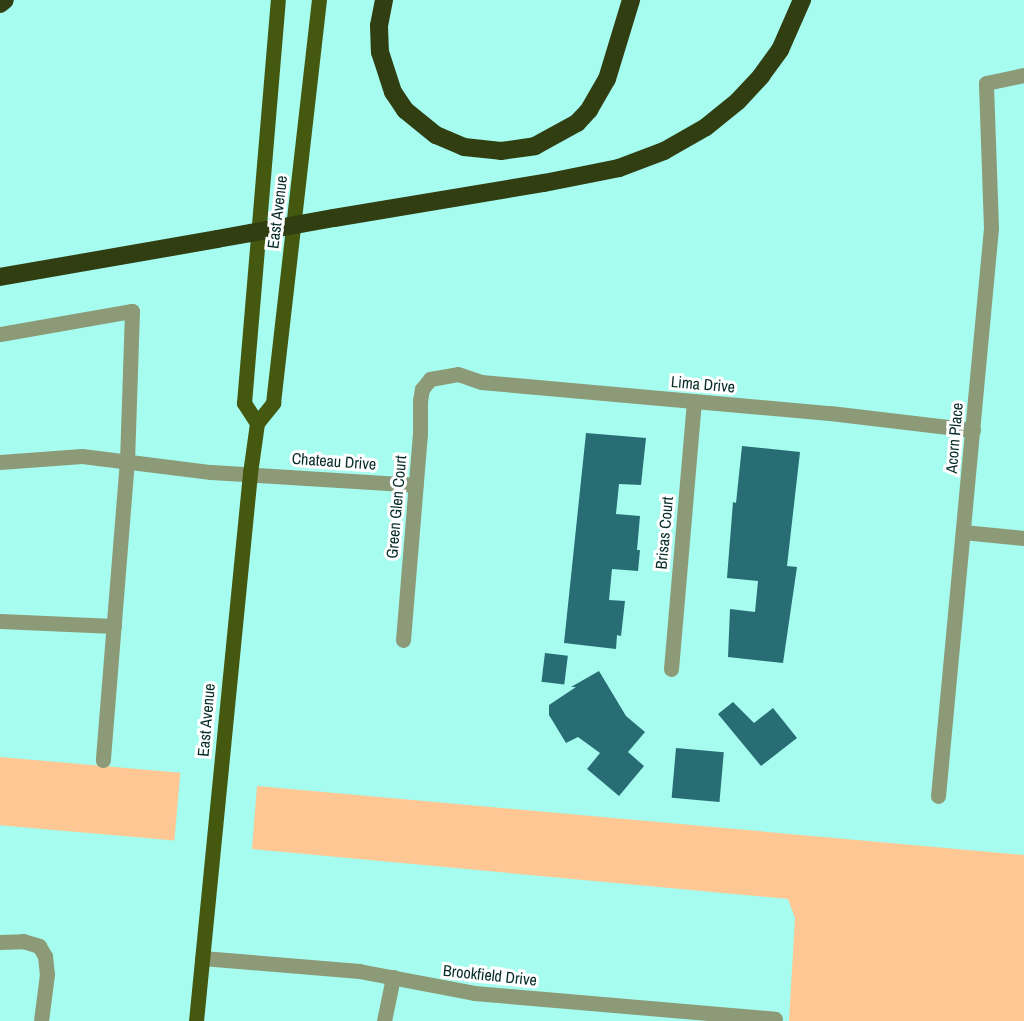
<!DOCTYPE html>
<html>
<head>
<meta charset="utf-8">
<style>
  body { margin:0 }
  #map { position:relative; width:1024px; height:1021px; overflow:hidden; background:#a5fcef; font-family:"Archivo Narrow",sans-serif }
  div>[style] { position:absolute }
  .green>* { inset:0; background:#fec793; transform-origin:0 0 }
  .building>* { inset:0; background:#296d74; transform-origin:0 0 }
  .minor>* { height:15px; margin:-7.5px; padding:0 7.5px; transform-origin:7.5px; border-radius:7.5px; background:#8d9a77 }
  .major>* { height:15px; margin:-7.5px; padding:0 7.5px; transform-origin:7.5px; border-radius:7.5px; background:#445810 }
  .highway>* { height:18px; margin:-9px; padding:0 9px; transform-origin:9px; border-radius:9px; background:#303e11 }
  .highway-bridge>* { height:18px; margin:-9px; padding:0 9px; transform-origin:9px; border-radius:9px; background:#303e11 }
  span { translate:-50% -50%; white-space:nowrap; text-align:center; line-height:1.15; -webkit-text-stroke:6px #fff; paint-order:stroke }
  .street-label { font-size:16px; color:#052b27 }
</style>
</head>
<body>
<div id="map">
  <div class="green">
    <div style="left:0;top:757px;width:181px;height:68px;rotate:5deg"></div>
    <div style="clip-path:polygon(257px 786px,1024px 855px,1024px 1021px,789px 1021px,795px 918px,788px 899px,252px 849px)"></div>
  </div>
  <div class="building">
    <div style="clip-path:polygon(586px 433px,646px 438px,641px 485px,619px 484px,616px 514px,640px 516px,637px 550px,640px 550px,638px 571px,612px 569px,609px 600px,625px 601px,621px 636px,617px 635px,616px 649px,564px 643px)"></div>
    <div style="clip-path:polygon(742px 446px,800px 452px,787px 566px,797px 567px,783px 663px,728px 657px,730px 609px,755px 612px,758px 581px,727px 578px,733px 502px,736px 503px)"></div>
    <div style="left:545px;top:653px;width:23px;height:29px;rotate:7deg"></div>
    <div style="clip-path:polygon(599px 671px,626px 716px,645px 732px,628px 752px,644px 766px,619px 796px,587px 769px,600px 753px,578px 737px,566px 743px,549px 715px,549px 705px,576px 687px,571px 687px)"></div>
    <div style="clip-path:polygon(733px 702px,754px 723px,773px 708px,797px 738px,761px 766px,718px 714px)"></div>
    <div style="left:676px;top:748px;width:48px;height:50px;rotate:5deg"></div>
  </div>
  <div class="minor">
    <div style="left:0;top:334px;width:134px;rotate:-9.9deg"></div>
    <div style="left:132px;top:311px;width:149px;rotate:91.9deg"></div>
    <div style="left:127px;top:460px;width:301px;rotate:94.6deg"></div>
    <div style="left:0;top:462px;width:82px;rotate:-4.2deg"></div>
    <div style="left:82px;top:456px;width:130px;rotate:7.1deg"></div>
    <div style="left:211px;top:472px;width:205px;rotate:3.6deg"></div>
    <div style="left:963px;top:532px;width:61px;rotate:5.6deg"></div>
    <div style="left:0;top:621px;width:114px;rotate:2.5deg"></div>
    <div style="left:403px;top:640px;width:207px;rotate:-85.3deg"></div>
    <div style="left:420px;top:434px;width:33px;rotate:-90deg"></div>
    <div style="left:420px;top:401px;width:12px;rotate:-81deg"></div>
    <div style="left:422px;top:389px;width:13px;rotate:-51deg"></div>
    <div style="left:430px;top:379px;width:28px;rotate:-10deg"></div>
    <div style="left:458px;top:374px;width:24px;rotate:19deg"></div>
    <div style="left:481px;top:382px;width:350px;rotate:5.1deg"></div>
    <div style="left:830px;top:413px;width:144px;rotate:6.8deg"></div>
    <div style="left:671px;top:669px;width:269px;rotate:-85.1deg"></div>
    <div style="left:938px;top:796px;width:570px;rotate:-84.67deg"></div>
    <div style="left:991px;top:228px;width:145px;rotate:-92deg"></div>
    <div style="left:986px;top:83px;width:39px;rotate:-12deg"></div>
    <div style="left:0;top:942px;width:23px;rotate:-2deg"></div>
    <div style="left:23px;top:941px;width:17px;rotate:17deg"></div>
    <div style="left:39px;top:946px;width:12px;rotate:59deg"></div>
    <div style="left:45px;top:956px;width:18px;rotate:84deg"></div>
    <div style="left:47px;top:974px;width:47px;rotate:97.3deg"></div>
    <div style="left:202px;top:958px;width:158px;rotate:4.7deg"></div>
    <div style="left:359px;top:971px;width:117px;rotate:10.8deg"></div>
    <div style="left:474px;top:993px;width:302px;rotate:4.9deg"></div>
    <div style="left:384px;top:1021px;width:45px;rotate:-78.4deg"></div>
  </div>
  <div class="major">
    <div style="left:257px;top:423px;width:24px;rotate:-123deg"></div>
    <div style="left:244px;top:403px;width:404px;rotate:-85.2deg"></div>
    <div style="left:196px;top:1021px;width:551px;rotate:-84.37deg"></div>
    <div style="left:250px;top:473px;width:50px;rotate:-82deg"></div>
    <div style="left:257px;top:423px;width:26px;rotate:-51deg"></div>
    <div style="left:273px;top:403px;width:406px;rotate:-83.5deg"></div>
  </div>
  <div class="highway">
    <div style="left:384px;top:0;width:26px;rotate:101deg"></div>
    <div style="left:379px;top:26px;width:26px;rotate:88deg"></div>
    <div style="left:380px;top:52px;width:42px;rotate:72deg"></div>
    <div style="left:393px;top:92px;width:22px;rotate:56deg"></div>
    <div style="left:405px;top:110px;width:40px;rotate:39deg"></div>
    <div style="left:436px;top:135px;width:30px;rotate:23deg"></div>
    <div style="left:464px;top:147px;width:37px;rotate:6deg"></div>
    <div style="left:501px;top:151px;width:34px;rotate:-8deg"></div>
    <div style="left:535px;top:146px;width:48px;rotate:-28.7deg"></div>
    <div style="left:577px;top:123px;width:18px;rotate:-47deg"></div>
    <div style="left:589px;top:110px;width:36px;rotate:-60deg"></div>
    <div style="left:607px;top:79px;width:83px;rotate:-73.1deg"></div>
    <div style="left:0;top:4px;width:6px;rotate:-39deg"></div>
    <div style="left:334px;top:218px;width:213px;rotate:-9.5deg"></div>
    <div style="left:544px;top:183px;width:76px;rotate:-11.3deg"></div>
    <div style="left:619px;top:168px;width:48px;rotate:-20.7deg"></div>
    <div style="left:664px;top:151px;width:48px;rotate:-29.7deg"></div>
    <div style="left:706px;top:127px;width:41px;rotate:-39.1deg"></div>
    <div style="left:738px;top:101px;width:34px;rotate:-47deg"></div>
    <div style="left:761px;top:76px;width:32px;rotate:-54deg"></div>
    <div style="left:780px;top:50px;width:55px;rotate:-66.3deg"></div>
    <div style="left:0;top:277px;width:220px;rotate:-9.9deg"></div>
  </div>
  <div class="highway-bridge">
    <div style="left:217px;top:239px;width:119px;rotate:-10.2deg"></div>
  </div>
  <div class="street-label">
    <span style="left:277px;top:212px;rotate:-83deg">East Avenue</span>
    <span style="left:703px;top:384px;rotate:5deg">Lima Drive</span>
    <span style="left:954px;top:438px;rotate:-85deg">Acorn Place</span>
    <span style="left:334px;top:461px;rotate:4deg">Chateau Drive</span>
    <span style="left:396px;top:507px;rotate:-85deg">Green Glen Court</span>
    <span style="left:664px;top:533px;rotate:-85deg">Brisas Court</span>
    <span style="left:206px;top:720px;rotate:-85deg">East Avenue</span>
    <span style="left:490px;top:975px;rotate:6deg">Brookfield Drive</span>
  </div>
</div>
</body>
</html>
